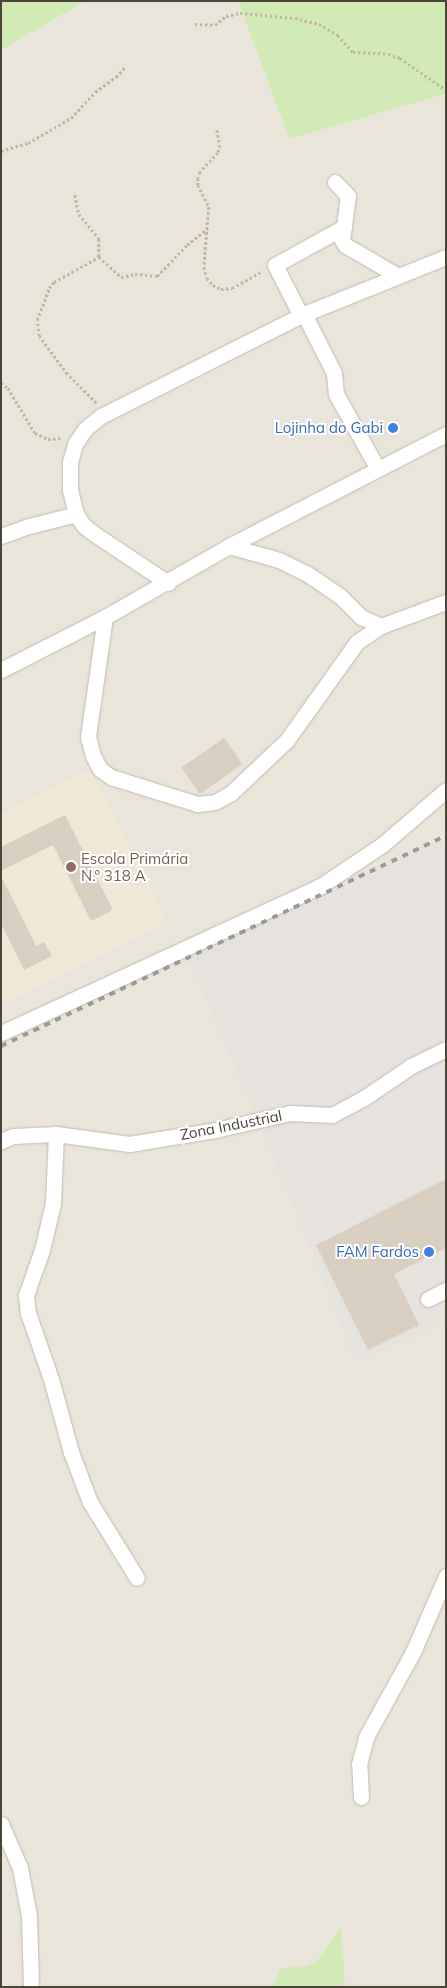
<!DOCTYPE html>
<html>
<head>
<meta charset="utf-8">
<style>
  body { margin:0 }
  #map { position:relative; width:447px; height:1988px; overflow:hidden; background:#f6f3ec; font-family:Mulish,sans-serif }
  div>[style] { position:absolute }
  .residential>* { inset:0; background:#eae5da }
  .industrial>* { inset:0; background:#e6e2dd }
  .education>* { inset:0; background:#efe8d6 }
  .green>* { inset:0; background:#d2eab5 }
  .building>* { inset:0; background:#d8cfc1; transform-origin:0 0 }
  .path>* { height:2.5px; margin-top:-1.25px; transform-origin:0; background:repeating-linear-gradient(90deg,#c4b79f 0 2.5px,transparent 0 5px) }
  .roads { filter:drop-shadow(0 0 1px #c2bbae) drop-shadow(0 0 1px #c2bbae) }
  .minor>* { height:15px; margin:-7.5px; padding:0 7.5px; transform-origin:7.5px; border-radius:7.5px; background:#fff }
  .rail>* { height:4px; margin-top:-2px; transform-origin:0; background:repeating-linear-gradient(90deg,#9a9a9a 0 6px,transparent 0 12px) }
  .dots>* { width:14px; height:14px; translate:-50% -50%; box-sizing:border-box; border:2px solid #fff; border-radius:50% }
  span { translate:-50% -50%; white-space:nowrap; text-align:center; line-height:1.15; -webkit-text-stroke:4px #fff; paint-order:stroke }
  .shop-label { font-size:15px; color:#366cbe }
  .right { translate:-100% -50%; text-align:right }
  .education-label { font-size:15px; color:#785e54 }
  .left { translate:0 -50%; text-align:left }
  .street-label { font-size:15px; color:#4b4439 }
  .frame { position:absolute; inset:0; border:2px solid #4b4439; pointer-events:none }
</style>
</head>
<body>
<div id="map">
  <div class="residential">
    <div style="clip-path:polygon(86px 1px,238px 1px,289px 139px,446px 94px,446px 1987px,1px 1987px,1px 50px)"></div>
  </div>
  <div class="industrial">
    <div style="clip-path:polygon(446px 835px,446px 1322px,356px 1362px,263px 1132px,188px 957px)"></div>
  </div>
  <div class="education">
    <div style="clip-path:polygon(90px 769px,167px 921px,1px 1005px,1px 814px)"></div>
  </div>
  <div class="green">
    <div style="clip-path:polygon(1px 1px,86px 1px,1px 50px)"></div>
    <div style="clip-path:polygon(238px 1px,446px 1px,446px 94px,289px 139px)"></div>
    <div style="clip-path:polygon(341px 1927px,345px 1987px,272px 1987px,281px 1968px,307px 1966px,317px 1961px)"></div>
  </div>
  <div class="building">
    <div style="left:224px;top:738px;width:32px;height:52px;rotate:55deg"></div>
    <div style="clip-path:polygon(65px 815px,113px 910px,91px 921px,53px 845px,1px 871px,1px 847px)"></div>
    <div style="clip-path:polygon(1px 876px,36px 946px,44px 942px,52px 956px,24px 970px,1px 924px)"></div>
    <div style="clip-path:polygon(446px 1179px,446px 1248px,394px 1274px,419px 1325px,368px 1350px,316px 1245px)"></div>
  </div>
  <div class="path">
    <div style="left:195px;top:24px;width:20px;rotate:3deg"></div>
    <div style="left:215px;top:25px;width:14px;rotate:-39deg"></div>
    <div style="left:226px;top:16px;width:14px;rotate:-12deg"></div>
    <div style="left:240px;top:13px;width:55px;rotate:5.2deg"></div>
    <div style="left:295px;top:18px;width:25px;rotate:14deg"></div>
    <div style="left:319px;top:24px;width:22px;rotate:30deg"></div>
    <div style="left:338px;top:35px;width:23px;rotate:49deg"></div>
    <div style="left:353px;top:52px;width:35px;rotate:3deg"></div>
    <div style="left:388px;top:54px;width:13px;rotate:18deg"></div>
    <div style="left:400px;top:58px;width:56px;rotate:34.8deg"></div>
    <div style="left:217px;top:130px;width:15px;rotate:79deg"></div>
    <div style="left:220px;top:145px;width:8px;rotate:104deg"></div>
    <div style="left:218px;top:153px;width:26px;rotate:133deg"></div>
    <div style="left:200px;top:172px;width:6px;rotate:108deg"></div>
    <div style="left:198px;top:178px;width:7px;rotate:90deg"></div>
    <div style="left:198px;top:185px;width:25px;rotate:63deg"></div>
    <div style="left:209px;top:207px;width:60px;rotate:94.8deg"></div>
    <div style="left:204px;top:267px;width:11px;rotate:75deg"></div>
    <div style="left:207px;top:278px;width:9px;rotate:49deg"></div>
    <div style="left:213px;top:285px;width:9px;rotate:27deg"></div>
    <div style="left:221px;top:289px;width:11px;rotate:-5deg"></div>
    <div style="left:232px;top:288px;width:35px;rotate:-29deg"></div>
    <div style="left:1px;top:151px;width:28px;rotate:-17deg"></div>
    <div style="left:28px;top:143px;width:50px;rotate:-30.2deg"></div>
    <div style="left:71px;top:118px;width:35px;rotate:-47deg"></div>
    <div style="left:95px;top:92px;width:26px;rotate:-36deg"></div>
    <div style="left:116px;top:77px;width:13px;rotate:-48deg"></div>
    <div style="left:75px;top:195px;width:19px;rotate:78deg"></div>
    <div style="left:79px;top:214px;width:32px;rotate:51deg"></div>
    <div style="left:99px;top:239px;width:18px;rotate:90deg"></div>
    <div style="left:99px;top:257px;width:30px;rotate:42deg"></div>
    <div style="left:121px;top:277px;width:14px;rotate:-12deg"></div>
    <div style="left:135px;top:274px;width:22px;rotate:5deg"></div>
    <div style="left:157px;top:276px;width:43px;rotate:-45.9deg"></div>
    <div style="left:187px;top:245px;width:26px;rotate:-39deg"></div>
    <div style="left:1px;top:383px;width:9px;rotate:36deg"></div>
    <div style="left:8px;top:388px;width:52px;rotate:59deg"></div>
    <div style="left:35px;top:433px;width:14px;rotate:25deg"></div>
    <div style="left:48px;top:439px;width:15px;rotate:-4deg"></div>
    <div style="left:96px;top:403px;width:41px;rotate:-135deg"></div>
    <div style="left:67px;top:374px;width:47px;rotate:-126.4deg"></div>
    <div style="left:39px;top:336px;width:16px;rotate:-97deg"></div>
    <div style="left:37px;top:320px;width:34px;rotate:-69deg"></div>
    <div style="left:49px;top:288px;width:8px;rotate:-50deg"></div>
    <div style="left:54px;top:282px;width:51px;rotate:-29.1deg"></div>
  </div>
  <div class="roads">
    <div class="minor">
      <div style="left:335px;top:182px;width:19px;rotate:47deg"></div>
      <div style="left:348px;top:196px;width:44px;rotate:97.8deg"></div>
      <div style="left:342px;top:240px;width:6px;rotate:59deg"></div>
      <div style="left:345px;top:245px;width:61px;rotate:30.3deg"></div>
      <div style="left:304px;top:314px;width:66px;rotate:63deg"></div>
      <div style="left:334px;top:373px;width:21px;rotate:85deg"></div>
      <div style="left:336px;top:394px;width:86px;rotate:60.8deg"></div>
      <div style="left:301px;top:316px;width:57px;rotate:-117deg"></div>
      <div style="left:275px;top:265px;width:79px;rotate:-28.8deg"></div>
      <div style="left:1px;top:536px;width:30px;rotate:-20deg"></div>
      <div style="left:29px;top:526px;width:49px;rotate:-14.3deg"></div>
      <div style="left:229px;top:546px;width:52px;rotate:15.6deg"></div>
      <div style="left:279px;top:560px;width:30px;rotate:26deg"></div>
      <div style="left:306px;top:573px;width:41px;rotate:34.1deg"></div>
      <div style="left:340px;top:596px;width:30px;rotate:45deg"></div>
      <div style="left:361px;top:617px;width:22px;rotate:24deg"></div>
      <div style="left:168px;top:583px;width:87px;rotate:-146.3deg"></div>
      <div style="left:96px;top:535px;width:15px;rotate:-143deg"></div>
      <div style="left:84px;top:526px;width:14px;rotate:-124deg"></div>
      <div style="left:76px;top:514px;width:25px;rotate:-104deg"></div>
      <div style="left:70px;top:490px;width:28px;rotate:-90deg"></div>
      <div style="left:70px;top:462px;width:19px;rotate:-74deg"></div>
      <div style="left:75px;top:444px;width:18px;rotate:-56deg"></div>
      <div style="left:85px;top:429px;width:21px;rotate:-39deg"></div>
      <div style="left:101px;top:416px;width:227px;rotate:-26.7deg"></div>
      <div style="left:304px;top:314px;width:153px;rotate:-21.9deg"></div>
      <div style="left:105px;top:617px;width:121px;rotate:98.1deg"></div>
      <div style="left:88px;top:737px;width:20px;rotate:75deg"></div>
      <div style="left:93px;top:756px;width:15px;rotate:62deg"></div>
      <div style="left:100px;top:769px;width:14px;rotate:36deg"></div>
      <div style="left:111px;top:777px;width:90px;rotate:17.4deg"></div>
      <div style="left:197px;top:804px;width:18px;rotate:-6deg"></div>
      <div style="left:215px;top:802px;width:18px;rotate:-29deg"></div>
      <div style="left:231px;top:793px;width:77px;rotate:-43.4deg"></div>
      <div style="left:287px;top:740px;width:120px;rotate:-54.5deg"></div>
      <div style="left:357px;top:642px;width:29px;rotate:-34deg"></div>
      <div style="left:381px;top:626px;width:69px;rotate:-20.3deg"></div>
      <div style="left:1px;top:670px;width:117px;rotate:-27deg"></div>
      <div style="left:105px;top:617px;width:143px;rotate:-29.8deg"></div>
      <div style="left:229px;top:546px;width:244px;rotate:-27.3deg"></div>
      <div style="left:1px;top:1033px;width:350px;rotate:-24.7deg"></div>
      <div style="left:319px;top:887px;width:76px;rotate:-33.7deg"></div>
      <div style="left:382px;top:845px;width:84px;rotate:-40.7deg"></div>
      <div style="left:56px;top:1134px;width:69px;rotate:92.5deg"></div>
      <div style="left:53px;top:1203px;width:48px;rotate:103.2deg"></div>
      <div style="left:42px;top:1250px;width:48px;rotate:109.6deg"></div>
      <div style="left:26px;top:1295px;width:18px;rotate:84deg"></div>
      <div style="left:28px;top:1313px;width:70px;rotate:70.8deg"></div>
      <div style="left:51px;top:1379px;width:76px;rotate:74.7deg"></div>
      <div style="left:71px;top:1452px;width:53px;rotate:69.2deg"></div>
      <div style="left:90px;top:1502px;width:89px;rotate:58.3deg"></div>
      <div style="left:1px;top:1141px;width:13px;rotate:-23deg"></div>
      <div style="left:13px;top:1136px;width:43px;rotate:-2.7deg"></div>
      <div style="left:56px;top:1134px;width:74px;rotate:7.8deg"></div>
      <div style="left:129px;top:1144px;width:87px;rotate:-9.2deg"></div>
      <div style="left:215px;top:1130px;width:77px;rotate:-12.8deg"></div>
      <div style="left:290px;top:1113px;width:42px;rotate:2.7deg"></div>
      <div style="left:332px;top:1115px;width:36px;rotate:-28deg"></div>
      <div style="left:364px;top:1098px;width:57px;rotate:-34.2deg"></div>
      <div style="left:411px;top:1066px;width:39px;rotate:-26deg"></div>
      <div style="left:428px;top:1299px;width:20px;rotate:-27deg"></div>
      <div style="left:361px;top:1797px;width:33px;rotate:-93deg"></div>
      <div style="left:359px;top:1764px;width:28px;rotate:-75deg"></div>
      <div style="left:366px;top:1737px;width:97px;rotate:-61.1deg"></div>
      <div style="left:413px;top:1652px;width:83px;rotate:-66.5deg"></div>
      <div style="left:1px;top:1824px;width:48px;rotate:66.6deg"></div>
      <div style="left:20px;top:1868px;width:49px;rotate:79.4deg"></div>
      <div style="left:29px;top:1916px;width:71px;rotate:88.4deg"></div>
    </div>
  </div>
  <div class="rail">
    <div style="left:1px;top:1046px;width:492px;rotate:-25.3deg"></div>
  </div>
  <div class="dots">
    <div style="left:393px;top:428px;background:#3f7fe0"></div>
    <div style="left:71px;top:867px;background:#8d6e63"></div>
    <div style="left:429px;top:1252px;background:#3f7fe0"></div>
  </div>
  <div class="shop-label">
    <span class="right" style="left:383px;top:428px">Lojinha do Gabi</span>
    <span class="right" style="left:419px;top:1252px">FAM Fardos</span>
  </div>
  <div class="education-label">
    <span class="left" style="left:81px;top:867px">Escola Primária<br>N.º 318 A</span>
  </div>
  <div class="street-label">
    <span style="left:231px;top:1125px;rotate:-11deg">Zona Industrial</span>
  </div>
  <div class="frame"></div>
</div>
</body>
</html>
